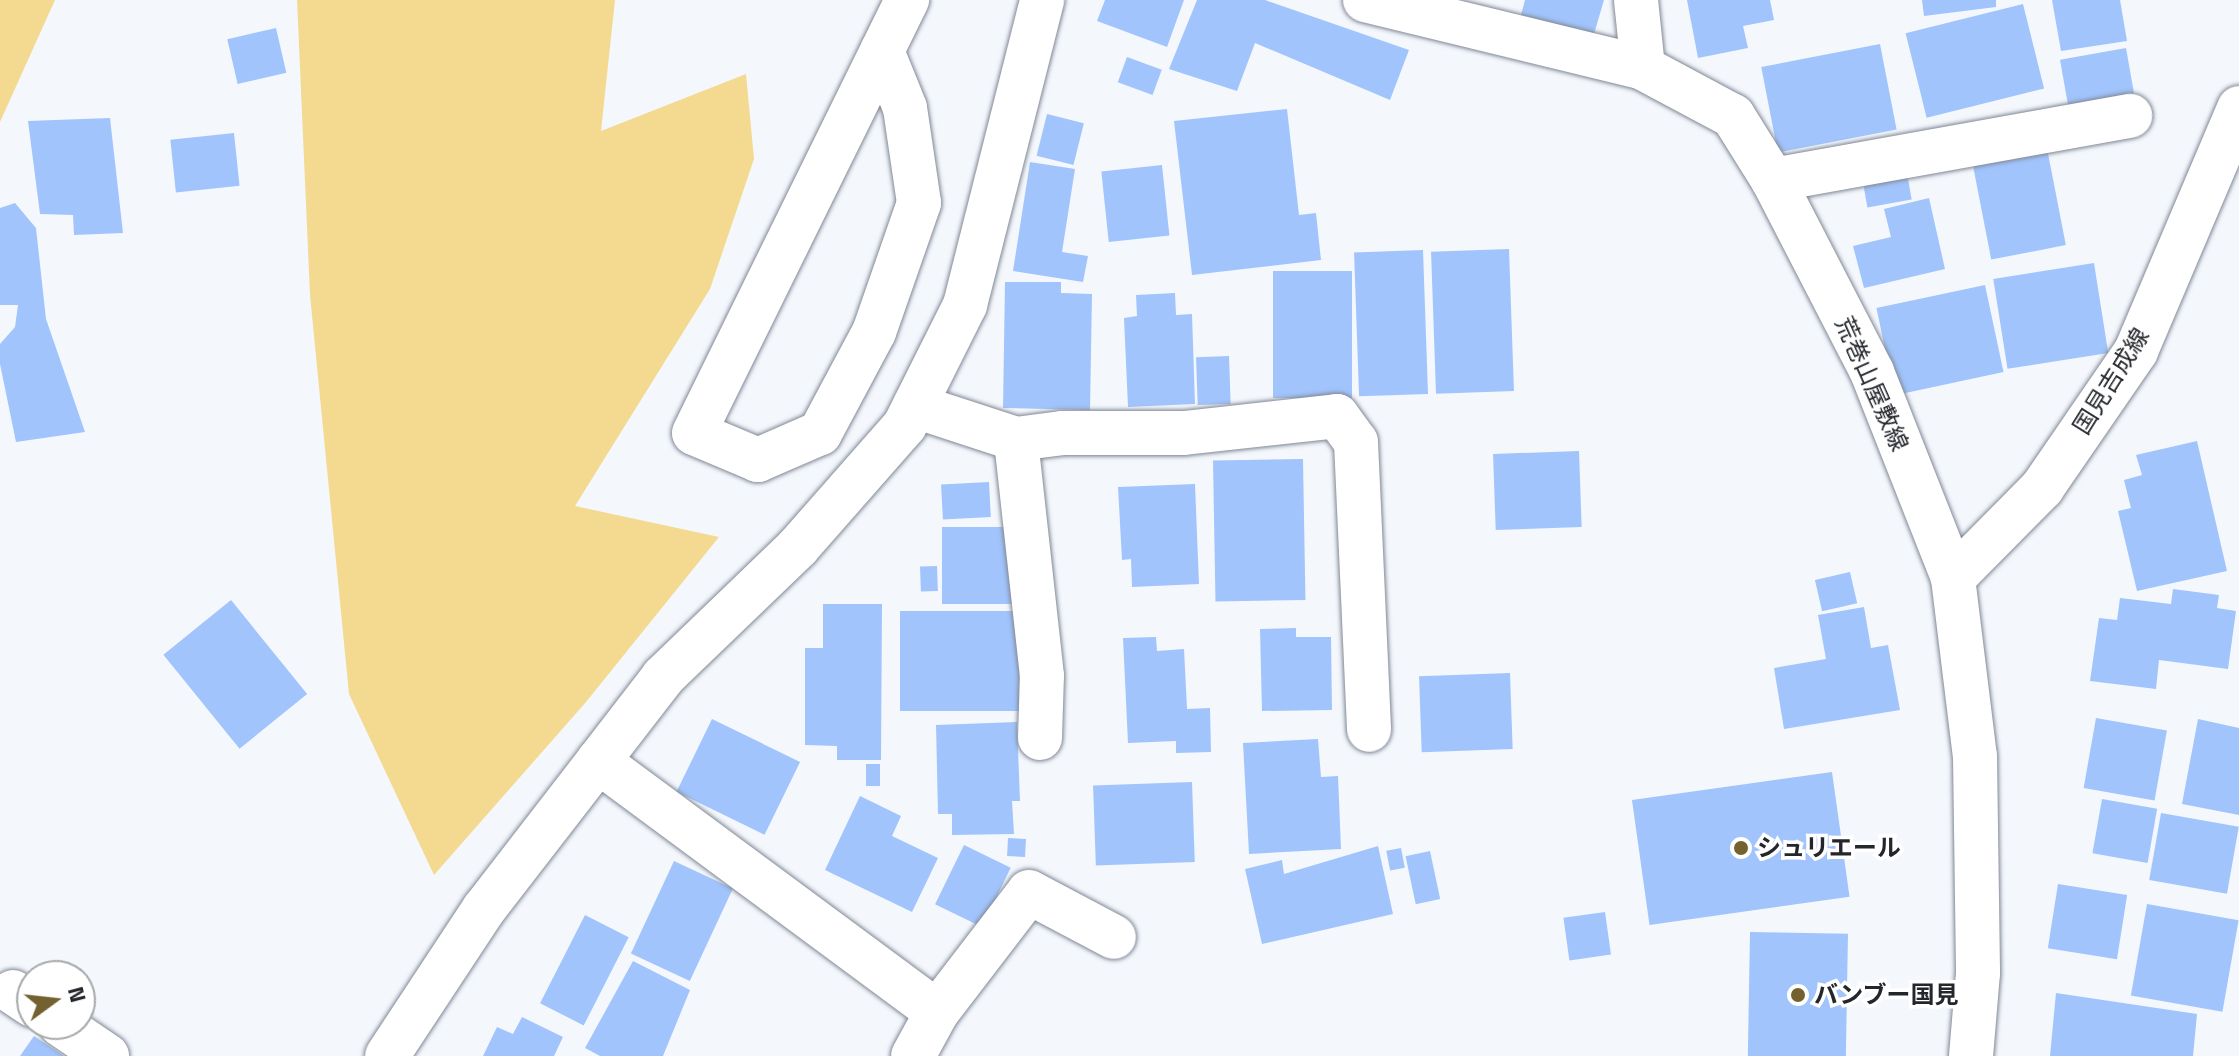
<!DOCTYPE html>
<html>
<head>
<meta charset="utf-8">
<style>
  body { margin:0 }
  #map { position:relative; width:2239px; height:1056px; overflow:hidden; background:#f4f8fd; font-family:"Titillium Web","Noto Sans JP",sans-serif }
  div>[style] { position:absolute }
  .green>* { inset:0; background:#f4d990 }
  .building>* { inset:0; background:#a1c4fc; transform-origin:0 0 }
  .roads { filter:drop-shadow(0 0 2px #818895) drop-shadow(0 0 2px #818895) }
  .minor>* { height:44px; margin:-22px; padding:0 22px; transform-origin:22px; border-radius:22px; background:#fff }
  .dots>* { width:22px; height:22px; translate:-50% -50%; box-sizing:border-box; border:4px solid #fff; border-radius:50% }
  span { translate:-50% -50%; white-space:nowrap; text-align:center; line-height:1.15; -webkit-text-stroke:7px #fff; paint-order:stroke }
  .street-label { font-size:24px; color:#23262b }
  .poi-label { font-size:24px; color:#23262b; font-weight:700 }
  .left { translate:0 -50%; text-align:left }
  .north { position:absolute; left:16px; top:960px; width:80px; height:80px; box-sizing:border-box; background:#fff; border:2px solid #a7a8aa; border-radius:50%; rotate:75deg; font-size:22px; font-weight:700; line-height:32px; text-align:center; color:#23262b }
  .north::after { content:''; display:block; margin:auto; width:28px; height:36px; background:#736130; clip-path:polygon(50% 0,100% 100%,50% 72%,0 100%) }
</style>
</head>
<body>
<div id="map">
  <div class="green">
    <div style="clip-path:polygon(0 0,55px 0,0 122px)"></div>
    <div style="clip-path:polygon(297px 0,615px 0,601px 131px,746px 74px,754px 159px,710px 289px,575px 506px,719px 537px,586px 702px,434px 875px,349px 694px,310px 295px)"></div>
  </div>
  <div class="building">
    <div style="clip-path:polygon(1105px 0,1184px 0,1167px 47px,1097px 21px)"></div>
    <div style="clip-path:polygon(1197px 0,1265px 0,1409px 50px,1390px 100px,1255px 43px,1237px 91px,1169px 69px)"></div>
    <div style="clip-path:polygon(1525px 0,1604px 0,1594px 34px,1521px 15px)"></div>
    <div style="clip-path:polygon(1687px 0,1770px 0,1774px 20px,1743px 26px,1748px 48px,1698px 58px)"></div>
    <div style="clip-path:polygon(1922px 0,1996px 0,1996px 7px,1924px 16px)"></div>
    <div style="clip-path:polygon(2052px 0,2120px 0,2127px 41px,2061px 51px)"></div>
    <div style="left:2023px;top:4px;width:87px;height:121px;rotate:76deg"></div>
    <div style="left:276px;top:28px;width:46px;height:50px;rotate:77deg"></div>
    <div style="left:1880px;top:44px;width:87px;height:121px;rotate:79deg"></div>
    <div style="left:2126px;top:48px;width:59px;height:67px;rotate:80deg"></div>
    <div style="left:1127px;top:57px;width:37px;height:27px;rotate:20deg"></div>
    <div style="clip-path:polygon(1287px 109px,1299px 215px,1316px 213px,1321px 260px,1192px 275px,1174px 121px)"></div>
    <div style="left:1047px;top:114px;width:38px;height:43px;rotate:14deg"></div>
    <div style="clip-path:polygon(110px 118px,123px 233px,74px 235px,73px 215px,40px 214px,28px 121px)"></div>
    <div style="left:234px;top:133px;width:53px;height:64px;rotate:84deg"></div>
    <div style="left:2046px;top:143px;width:104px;height:76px;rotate:79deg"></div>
    <div style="clip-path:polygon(1030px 162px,1075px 169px,1062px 252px,1088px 256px,1083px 282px,1013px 271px)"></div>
    <div style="left:1162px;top:165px;width:71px;height:61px;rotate:84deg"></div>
    <div style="left:1907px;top:173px;width:27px;height:45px;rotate:80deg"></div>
    <div style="clip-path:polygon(1929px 198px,1945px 269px,1864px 288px,1853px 246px,1891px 237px,1884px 209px)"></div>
    <div style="clip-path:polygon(15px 203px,36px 228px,46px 319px,85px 432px,16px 442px,0 364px,0 344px,15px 327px,18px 305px,0 305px,0 208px)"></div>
    <div style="left:1509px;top:249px;width:142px;height:78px;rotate:88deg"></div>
    <div style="left:1423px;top:250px;width:144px;height:69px;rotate:88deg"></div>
    <div style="left:2094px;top:263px;width:91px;height:102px;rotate:81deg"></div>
    <div style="left:1352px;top:271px;width:127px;height:79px;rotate:90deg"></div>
    <div style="clip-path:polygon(1005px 282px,1061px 282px,1061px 293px,1092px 294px,1090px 410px,1003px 408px)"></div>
    <div style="left:1985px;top:285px;width:89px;height:111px;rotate:78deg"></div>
    <div style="clip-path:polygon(1175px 293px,1176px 315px,1192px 314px,1195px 404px,1128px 407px,1124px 318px,1137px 316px,1136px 295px)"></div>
    <div style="left:1229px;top:356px;width:48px;height:33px;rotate:88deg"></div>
    <div style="clip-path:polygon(2197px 441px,2227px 571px,2137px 591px,2118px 511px,2131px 508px,2124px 480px,2142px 475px,2136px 455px)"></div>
    <div style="left:1579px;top:451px;width:76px;height:86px;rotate:88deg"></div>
    <div style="left:1303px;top:459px;width:141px;height:90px;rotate:89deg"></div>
    <div style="left:989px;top:482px;width:35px;height:48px;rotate:87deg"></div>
    <div style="clip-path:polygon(1195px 484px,1199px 584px,1132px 587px,1131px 559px,1122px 560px,1118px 487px)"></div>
    <div style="left:942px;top:527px;width:70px;height:77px"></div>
    <div style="left:937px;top:566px;width:25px;height:17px;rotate:88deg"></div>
    <div style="left:1850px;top:572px;width:32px;height:36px;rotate:77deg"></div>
    <div style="clip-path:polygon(2173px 589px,2219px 595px,2217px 608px,2236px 611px,2228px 669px,2159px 660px,2156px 689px,2090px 681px,2099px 618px,2117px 620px,2120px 598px,2171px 604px)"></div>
    <div style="left:231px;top:600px;width:121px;height:87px;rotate:51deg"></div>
    <div style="clip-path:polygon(823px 604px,882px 604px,881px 760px,837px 760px,837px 746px,805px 745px,805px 648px,823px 648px)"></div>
    <div style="clip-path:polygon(1864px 607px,1871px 648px,1888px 645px,1900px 710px,1784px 729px,1774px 668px,1826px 659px,1818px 615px)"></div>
    <div style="left:900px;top:611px;width:119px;height:100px"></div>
    <div style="clip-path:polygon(1296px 628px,1296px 637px,1331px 637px,1332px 710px,1262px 711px,1260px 629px)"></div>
    <div style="clip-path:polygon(1156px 637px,1157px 651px,1184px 649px,1187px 709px,1210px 708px,1211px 752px,1176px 753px,1176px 741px,1128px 743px,1123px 638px)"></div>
    <div style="left:1510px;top:673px;width:76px;height:91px;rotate:88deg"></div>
    <div style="left:2096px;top:718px;width:72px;height:71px;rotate:10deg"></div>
    <div style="left:712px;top:719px;width:98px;height:81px;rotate:26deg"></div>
    <div style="clip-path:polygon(2198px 719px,2239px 728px,2239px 815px,2182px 804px)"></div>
    <div style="clip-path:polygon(1017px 722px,1020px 801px,1012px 801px,1014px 834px,952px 835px,952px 814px,938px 814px,936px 725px)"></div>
    <div style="clip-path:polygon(1318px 739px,1321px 777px,1338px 776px,1341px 849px,1249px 854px,1243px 743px)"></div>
    <div style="left:866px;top:764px;width:14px;height:22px"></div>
    <div style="left:1832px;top:772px;width:126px;height:202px;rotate:82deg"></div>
    <div style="left:1192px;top:782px;width:80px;height:99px;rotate:88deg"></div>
    <div style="clip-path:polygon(860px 796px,901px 816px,892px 836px,938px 858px,912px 912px,825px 870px)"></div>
    <div style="left:2102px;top:799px;width:56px;height:55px;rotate:10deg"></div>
    <div style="left:2161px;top:813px;width:79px;height:68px;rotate:10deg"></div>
    <div style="left:1008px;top:838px;width:18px;height:18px;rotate:3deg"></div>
    <div style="left:964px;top:845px;width:52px;height:66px;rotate:26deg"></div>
    <div style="clip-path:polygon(1378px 846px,1393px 914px,1262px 944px,1245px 869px,1282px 860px,1284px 874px)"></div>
    <div style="left:1401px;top:848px;width:20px;height:15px;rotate:79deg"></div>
    <div style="left:1430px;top:851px;width:49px;height:25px;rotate:78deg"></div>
    <div style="left:674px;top:861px;width:65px;height:102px;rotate:25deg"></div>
    <div style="left:2058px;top:884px;width:70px;height:65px;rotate:9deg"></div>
    <div style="left:2147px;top:904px;width:93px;height:93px;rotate:10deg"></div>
    <div style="left:1605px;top:912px;width:43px;height:42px;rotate:82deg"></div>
    <div style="left:585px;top:915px;width:49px;height:99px;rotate:27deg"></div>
    <div style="left:1750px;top:932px;width:98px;height:124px;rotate:1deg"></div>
    <div style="clip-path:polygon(633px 961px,690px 990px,663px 1056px,600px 1056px,585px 1048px)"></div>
    <div style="clip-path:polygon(2056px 993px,2197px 1014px,2193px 1056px,2050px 1056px)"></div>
    <div style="clip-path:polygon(522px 1017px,563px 1037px,554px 1056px,483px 1056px,497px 1027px,513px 1034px)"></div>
    <div style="clip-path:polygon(34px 1036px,64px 1056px,20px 1056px)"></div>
  </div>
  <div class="roads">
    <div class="minor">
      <div style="left:1365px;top:0;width:286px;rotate:13.7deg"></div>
      <div style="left:1643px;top:68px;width:102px;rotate:28.1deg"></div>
      <div style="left:1733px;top:116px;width:75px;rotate:58deg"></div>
      <div style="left:1773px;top:180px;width:216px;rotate:62.7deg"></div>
      <div style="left:1872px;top:372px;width:221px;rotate:68.5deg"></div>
      <div style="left:1953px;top:578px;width:179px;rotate:83deg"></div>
      <div style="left:1975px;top:756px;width:217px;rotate:89.2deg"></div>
      <div style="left:1978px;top:973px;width:83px;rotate:94.8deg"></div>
      <div style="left:1636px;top:0;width:68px;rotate:84.1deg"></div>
      <div style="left:882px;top:51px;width:61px;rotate:68deg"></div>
      <div style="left:905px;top:108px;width:96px;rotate:81.6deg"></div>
      <div style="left:919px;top:203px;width:137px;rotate:109.2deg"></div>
      <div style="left:874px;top:332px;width:115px;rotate:118.1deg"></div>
      <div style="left:820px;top:433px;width:68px;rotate:156.5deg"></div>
      <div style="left:758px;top:460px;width:69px;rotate:-157.1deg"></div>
      <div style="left:694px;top:433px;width:483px;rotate:-63.8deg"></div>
      <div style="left:1773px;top:180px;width:363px;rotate:-10.2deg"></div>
      <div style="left:915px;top:406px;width:106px;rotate:18.1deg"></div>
      <div style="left:1953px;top:578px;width:127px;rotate:-45.3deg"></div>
      <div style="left:2042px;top:488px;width:166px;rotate:-55.5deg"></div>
      <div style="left:2136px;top:351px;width:264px;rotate:-67deg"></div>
      <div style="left:1040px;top:738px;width:62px;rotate:-88.2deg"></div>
      <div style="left:1042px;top:676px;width:238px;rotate:-96.3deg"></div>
      <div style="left:1016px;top:439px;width:46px;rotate:-7.4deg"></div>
      <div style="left:1062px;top:433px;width:122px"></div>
      <div style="left:1184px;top:433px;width:154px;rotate:-6.3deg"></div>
      <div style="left:1337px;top:416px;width:32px;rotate:54deg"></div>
      <div style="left:1356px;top:442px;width:288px;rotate:87.4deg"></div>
      <div style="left:598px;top:761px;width:422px;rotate:36.5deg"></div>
      <div style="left:937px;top:1012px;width:50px;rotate:118.6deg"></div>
      <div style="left:13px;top:992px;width:23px;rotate:34deg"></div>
      <div style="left:937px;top:1012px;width:151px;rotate:-52.5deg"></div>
      <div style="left:1029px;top:892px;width:96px;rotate:27.9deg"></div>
      <div style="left:60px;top:1024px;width:57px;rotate:34.2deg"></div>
      <div style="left:387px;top:1056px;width:176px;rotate:-56.6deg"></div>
      <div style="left:484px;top:909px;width:293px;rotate:-52.3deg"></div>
      <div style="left:663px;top:677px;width:187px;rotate:-43.9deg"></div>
      <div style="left:798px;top:547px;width:162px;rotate:-48.7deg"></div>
      <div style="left:905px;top:425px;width:134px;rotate:-63.4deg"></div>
      <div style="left:965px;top:305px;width:315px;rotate:-75.8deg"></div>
    </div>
  </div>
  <div class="dots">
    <div style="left:1741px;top:848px;background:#736130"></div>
    <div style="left:1798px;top:995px;background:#736130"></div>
  </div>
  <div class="street-label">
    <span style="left:2111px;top:381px;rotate:-58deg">国見吉成線</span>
    <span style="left:1872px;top:384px;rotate:66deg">荒巻山屋敷線</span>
  </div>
  <div class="poi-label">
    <span class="left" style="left:1757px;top:848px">シュリエール</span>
    <span class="left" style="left:1814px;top:995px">バンブー国見</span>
  </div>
  <div class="north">N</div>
</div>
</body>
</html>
